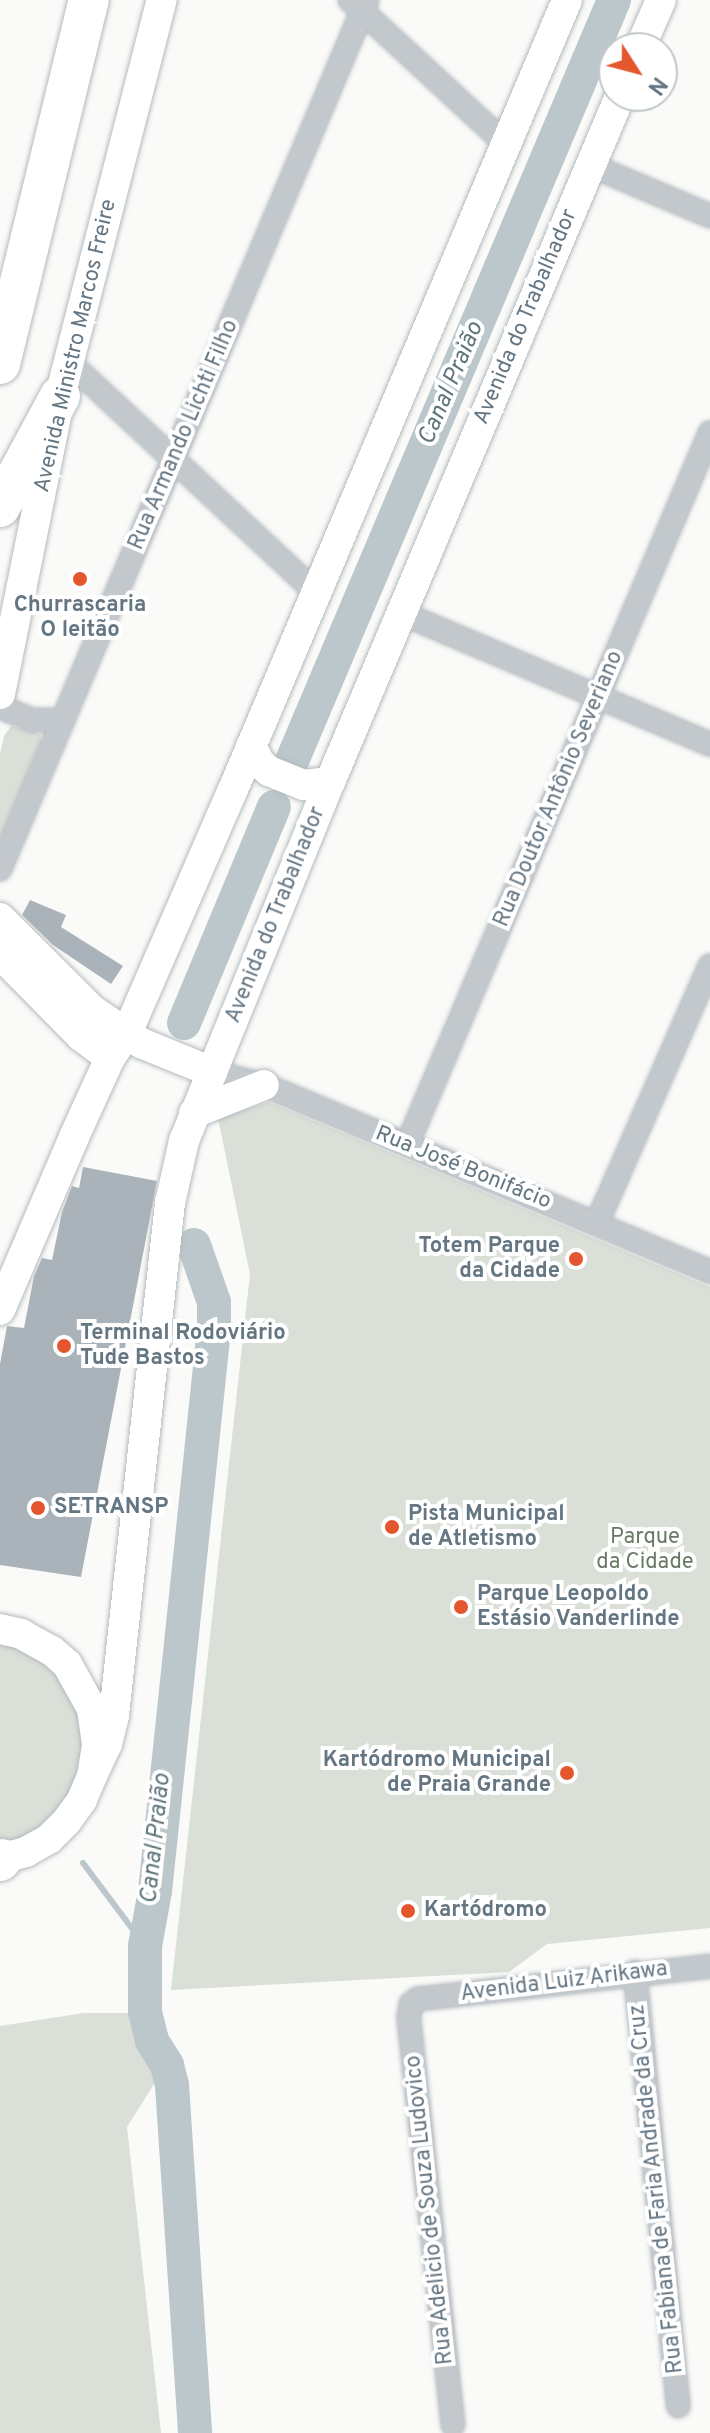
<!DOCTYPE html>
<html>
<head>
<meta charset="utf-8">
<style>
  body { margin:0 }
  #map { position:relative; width:710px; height:2433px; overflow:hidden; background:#fafaf8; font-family:Overpass,sans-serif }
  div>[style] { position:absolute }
  .green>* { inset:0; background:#dadfd7 }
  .stream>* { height:6px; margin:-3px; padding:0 3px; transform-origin:3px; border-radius:3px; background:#bbc7cb }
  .river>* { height:34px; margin:-17px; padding:0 17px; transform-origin:17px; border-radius:17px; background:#bbc7cb }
  .building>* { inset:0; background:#aab3b9 }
  .roads { filter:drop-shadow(0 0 2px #b3babf) drop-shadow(0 0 2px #b3babf) }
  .street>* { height:22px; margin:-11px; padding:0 11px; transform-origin:11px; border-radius:11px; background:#c3c8cc }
  .secondary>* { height:30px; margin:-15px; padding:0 15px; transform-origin:15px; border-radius:15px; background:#fff }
  .highway>* { height:40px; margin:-20px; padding:0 20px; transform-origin:20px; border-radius:20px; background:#fff }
  .dots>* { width:22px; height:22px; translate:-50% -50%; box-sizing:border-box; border:4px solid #fff; border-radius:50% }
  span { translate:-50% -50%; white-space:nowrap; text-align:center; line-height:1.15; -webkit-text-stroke:8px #fff; paint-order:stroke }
  .street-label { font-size:22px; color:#657683 }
  .poi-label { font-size:22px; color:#657683; font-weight:700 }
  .right { translate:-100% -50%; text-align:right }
  .left { translate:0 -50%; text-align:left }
  .park-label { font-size:22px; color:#687a64 }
  .water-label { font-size:24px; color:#60757c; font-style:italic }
  .north { position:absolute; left:598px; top:32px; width:80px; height:80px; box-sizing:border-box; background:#fff; border:2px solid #c1c8cd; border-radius:50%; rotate:126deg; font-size:22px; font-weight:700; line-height:32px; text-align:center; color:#657683 }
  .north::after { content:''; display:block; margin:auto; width:28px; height:36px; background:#e4572e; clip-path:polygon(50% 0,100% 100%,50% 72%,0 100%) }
</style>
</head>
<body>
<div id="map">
  <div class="green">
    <div style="clip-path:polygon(11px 726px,41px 734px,41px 741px,0 839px,0 754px,4px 736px)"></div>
    <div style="clip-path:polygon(269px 1102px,710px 1287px,710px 1928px,547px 1944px,509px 1972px,171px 1990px,250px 1274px,218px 1118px)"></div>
    <div style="clip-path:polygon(0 1641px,43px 1658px,67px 1682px,81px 1712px,86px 1745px,80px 1777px,65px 1807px,41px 1830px,0 1847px)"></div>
    <div style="clip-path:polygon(84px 2013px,132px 2013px,156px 2081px,127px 2127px,161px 2433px,0 2433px,0 2026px)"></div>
  </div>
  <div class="stream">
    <div style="left:83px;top:1863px;width:104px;rotate:53.2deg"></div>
  </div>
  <div class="river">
    <div style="left:289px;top:768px;width:834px;rotate:-67.06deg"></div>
    <div style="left:184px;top:1023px;width:234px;rotate:-67.4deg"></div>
    <div style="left:194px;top:1245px;width:60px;rotate:70.7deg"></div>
    <div style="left:214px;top:1302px;width:27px;rotate:90deg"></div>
    <div style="left:214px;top:1329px;width:565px;rotate:95.99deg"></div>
    <div style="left:155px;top:1891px;width:56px;rotate:100.3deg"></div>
    <div style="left:145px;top:1946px;width:66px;rotate:90deg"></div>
    <div style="left:145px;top:2012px;width:30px;rotate:76deg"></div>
    <div style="left:152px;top:2041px;width:28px;rotate:58deg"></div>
    <div style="left:167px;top:2065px;width:21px;rotate:76deg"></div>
    <div style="left:172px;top:2085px;width:349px;rotate:86.2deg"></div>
  </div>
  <div class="building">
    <div style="clip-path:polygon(30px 900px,66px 915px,61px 927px,123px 966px,111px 984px,53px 945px,22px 915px)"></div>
    <div style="clip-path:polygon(83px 1167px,157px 1181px,81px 1577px,0 1565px,0 1364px,7px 1326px,24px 1328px,34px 1276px,42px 1258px,52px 1260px,62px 1212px,72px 1186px,79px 1188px)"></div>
  </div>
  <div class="roads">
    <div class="street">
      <div style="left:350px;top:0;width:212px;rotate:42.7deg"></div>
      <div style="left:590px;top:165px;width:130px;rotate:23deg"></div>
      <div style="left:69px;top:362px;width:338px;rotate:43deg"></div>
      <div style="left:401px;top:613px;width:336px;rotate:23deg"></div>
      <div style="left:0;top:707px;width:35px;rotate:22deg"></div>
      <div style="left:32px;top:720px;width:31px"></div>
      <div style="left:0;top:869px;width:943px;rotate:-67.1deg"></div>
      <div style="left:212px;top:1072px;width:54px;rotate:14deg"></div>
      <div style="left:264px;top:1085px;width:484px;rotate:22.7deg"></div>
      <div style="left:407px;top:1145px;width:774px;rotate:-66.95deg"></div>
      <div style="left:597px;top:1223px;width:281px;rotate:-66.3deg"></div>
      <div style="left:635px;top:1972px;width:436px;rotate:84.3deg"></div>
      <div style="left:453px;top:2425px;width:410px;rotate:-96.2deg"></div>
      <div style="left:409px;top:2017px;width:13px;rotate:-81deg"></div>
      <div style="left:411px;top:2004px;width:9px;rotate:-36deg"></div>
      <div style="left:418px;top:1999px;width:294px;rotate:-6.4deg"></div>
    </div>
    <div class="secondary">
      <div style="left:640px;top:48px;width:52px;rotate:-66.4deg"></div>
      <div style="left:0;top:694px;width:304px;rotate:-78.6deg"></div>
      <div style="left:60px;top:396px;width:409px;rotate:-75.6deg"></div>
      <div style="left:251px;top:746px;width:19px;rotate:62deg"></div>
      <div style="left:260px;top:763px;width:12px;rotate:42deg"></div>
      <div style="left:269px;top:771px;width:38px;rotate:22deg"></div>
      <div style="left:304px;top:785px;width:26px;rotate:-7deg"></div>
      <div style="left:0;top:918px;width:130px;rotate:45deg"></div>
      <div style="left:92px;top:1010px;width:59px;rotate:34deg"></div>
      <div style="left:141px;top:1043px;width:77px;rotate:22.2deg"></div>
      <div style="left:0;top:954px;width:115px;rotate:45.4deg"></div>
      <div style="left:81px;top:1036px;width:36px;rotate:37deg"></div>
      <div style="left:194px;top:1113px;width:75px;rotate:-21.8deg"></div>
      <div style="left:0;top:1310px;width:188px;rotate:-66.8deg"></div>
      <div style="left:74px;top:1137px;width:87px;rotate:-65.5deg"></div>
      <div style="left:110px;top:1058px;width:30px;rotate:-56deg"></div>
      <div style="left:127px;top:1033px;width:263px;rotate:-66.5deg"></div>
      <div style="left:232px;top:792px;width:860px;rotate:-67.07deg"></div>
      <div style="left:0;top:1629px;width:22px;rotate:13deg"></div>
      <div style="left:21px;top:1634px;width:35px;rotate:29deg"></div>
      <div style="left:52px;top:1651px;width:20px;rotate:41deg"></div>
      <div style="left:67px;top:1664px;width:51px;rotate:60.9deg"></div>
      <div style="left:92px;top:1709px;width:36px;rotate:82deg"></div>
      <div style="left:97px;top:1745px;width:31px;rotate:99deg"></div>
      <div style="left:92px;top:1776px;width:26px;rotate:113deg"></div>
      <div style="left:82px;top:1800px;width:26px;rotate:126deg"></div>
      <div style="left:67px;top:1821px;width:25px;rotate:135deg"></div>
      <div style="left:49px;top:1839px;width:26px;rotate:151deg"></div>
      <div style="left:26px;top:1852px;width:27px;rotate:165deg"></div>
      <div style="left:92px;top:1776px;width:35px;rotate:-65deg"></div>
      <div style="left:107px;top:1744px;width:30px;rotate:-76deg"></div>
      <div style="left:114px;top:1715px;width:515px;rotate:-83.76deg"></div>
      <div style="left:170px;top:1203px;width:64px;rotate:-77.3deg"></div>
      <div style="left:184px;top:1141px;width:388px;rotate:-67.9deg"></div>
      <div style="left:330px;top:782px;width:745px;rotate:-67.08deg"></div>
    </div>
    <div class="highway">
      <div style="left:0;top:364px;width:375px;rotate:-76.3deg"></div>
      <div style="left:0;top:507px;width:126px;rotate:-61.6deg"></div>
      <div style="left:0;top:1861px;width:3px;rotate:-45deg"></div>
    </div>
  </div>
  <div class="dots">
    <div style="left:80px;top:579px;background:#e4572e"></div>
    <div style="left:576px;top:1259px;background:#e4572e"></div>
    <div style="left:64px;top:1346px;background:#e4572e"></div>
    <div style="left:38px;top:1508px;background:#e4572e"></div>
    <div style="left:392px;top:1527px;background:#e4572e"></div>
    <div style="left:461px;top:1607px;background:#e4572e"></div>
    <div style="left:567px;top:1773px;background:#e4572e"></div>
    <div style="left:408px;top:1911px;background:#e4572e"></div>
  </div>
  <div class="street-label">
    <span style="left:526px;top:317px;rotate:-67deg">Avenida do Trabalhador</span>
    <span style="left:76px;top:346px;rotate:-77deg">Avenida Ministro Marcos Freire</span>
    <span style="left:184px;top:435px;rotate:-67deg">Rua Armando Lichti Filho</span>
    <span style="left:559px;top:789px;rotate:-67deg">Rua Doutor Antônio Severiano</span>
    <span style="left:276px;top:915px;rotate:-68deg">Avenida do Trabalhador</span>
    <span style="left:463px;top:1168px;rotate:22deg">Rua José Bonifácio</span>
    <span style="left:564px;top:1982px;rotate:-7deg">Avenida Luiz Arikawa</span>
    <span style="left:657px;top:2189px;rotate:-96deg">Rua Fabiana de Faria Andrade da Cruz</span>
    <span style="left:430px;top:2210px;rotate:-96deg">Rua Adelicio de Souza Ludovico</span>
  </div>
  <div class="poi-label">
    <span style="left:80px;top:618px">Churrascaria<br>O leitão</span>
    <span class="right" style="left:560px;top:1259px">Totem Parque<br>da Cidade</span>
    <span class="left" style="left:80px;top:1346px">Terminal Rodoviário<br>Tude Bastos</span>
    <span class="left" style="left:54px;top:1508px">SETRANSP</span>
    <span class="left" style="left:408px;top:1527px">Pista Municipal<br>de Atletismo</span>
    <span class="left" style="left:477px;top:1607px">Parque Leopoldo<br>Estásio Vanderlinde</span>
    <span class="right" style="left:551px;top:1773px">Kartódromo Municipal<br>de Praia Grande</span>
    <span class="left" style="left:424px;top:1911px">Kartódromo</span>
  </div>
  <div class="park-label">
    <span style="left:645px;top:1550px">Parque<br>da Cidade</span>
  </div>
  <div class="water-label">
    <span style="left:452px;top:384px;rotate:-67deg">Canal Praião</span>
    <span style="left:157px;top:1839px;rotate:-84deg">Canal Praião</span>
  </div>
  <div class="north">N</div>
</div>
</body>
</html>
